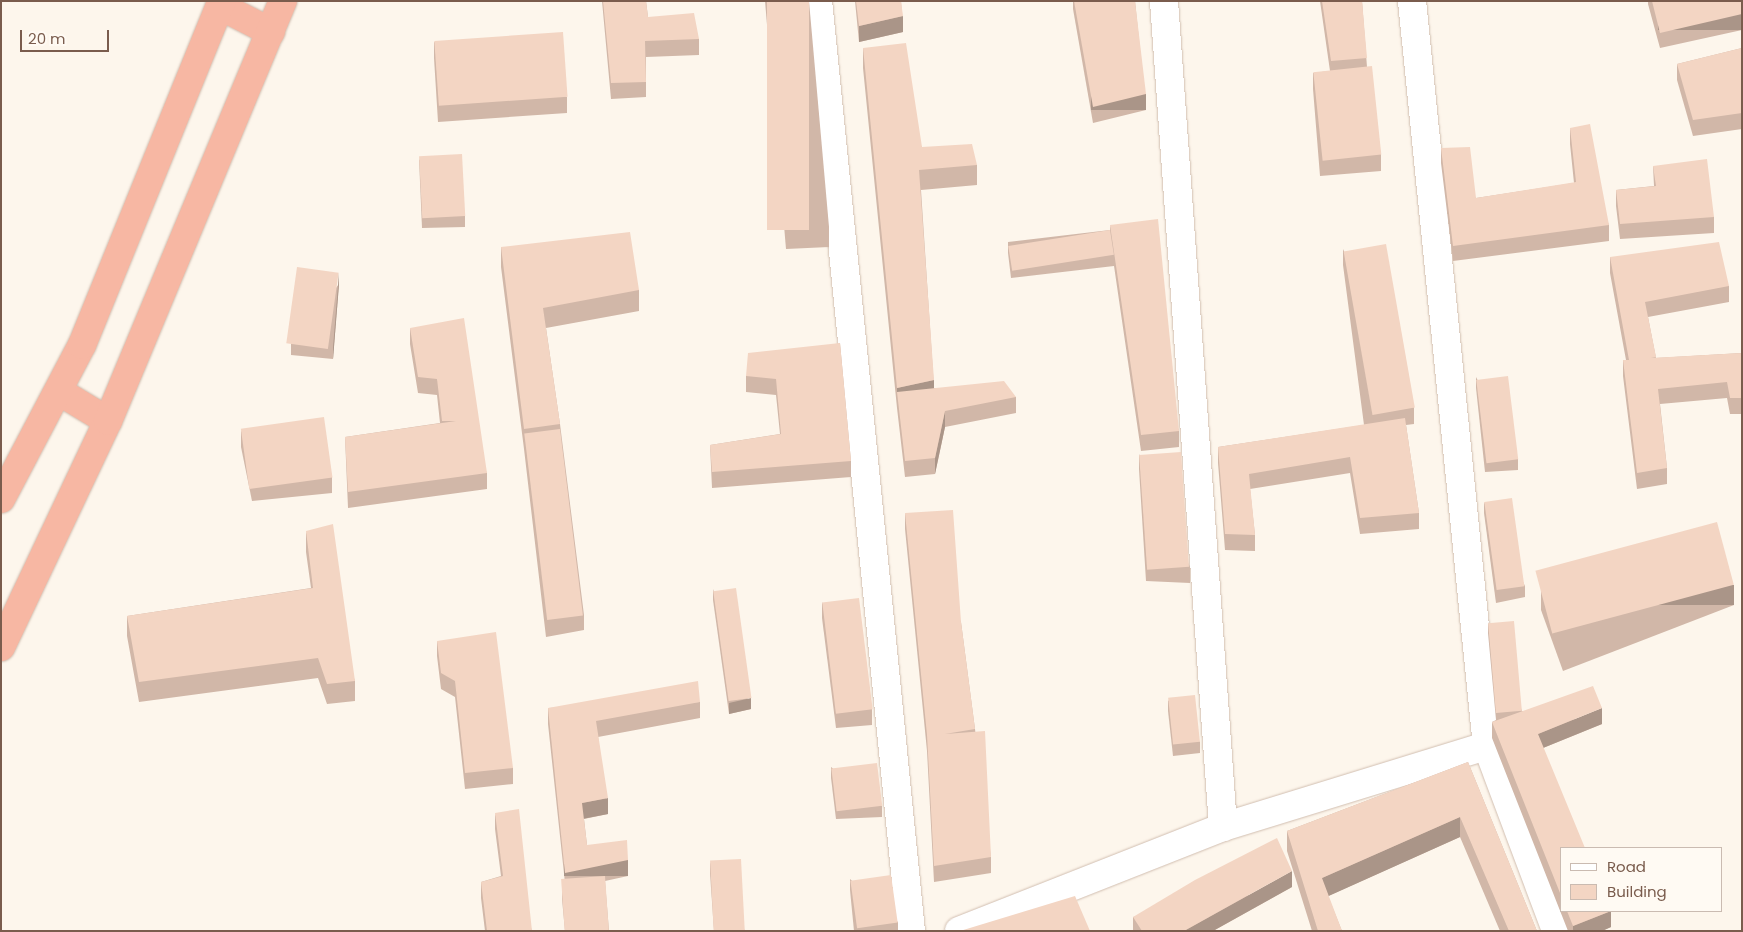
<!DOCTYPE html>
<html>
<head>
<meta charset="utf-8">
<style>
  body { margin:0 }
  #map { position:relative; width:1743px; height:932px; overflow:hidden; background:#fdf6ec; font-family:Poppins,sans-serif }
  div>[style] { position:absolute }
  .roads { filter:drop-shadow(0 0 1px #d1beb0) drop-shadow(0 0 1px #d1beb0) }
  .minor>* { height:28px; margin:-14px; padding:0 14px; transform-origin:14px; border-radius:14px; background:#fff }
  .highway>* { height:28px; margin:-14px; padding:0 14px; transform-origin:14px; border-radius:14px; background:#f7b7a3 }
  .wall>* { inset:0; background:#d1b7a8 }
  .shaded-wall>* { inset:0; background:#aa9588; transform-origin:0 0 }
  .building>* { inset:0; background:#f3d5c3; transform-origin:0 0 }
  span { translate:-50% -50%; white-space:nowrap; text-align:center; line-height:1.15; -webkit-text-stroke:4px #fffaf3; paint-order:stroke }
  .frame { position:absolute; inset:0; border:2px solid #7a5c4d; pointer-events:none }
  .legend { position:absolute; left:1560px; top:847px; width:162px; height:65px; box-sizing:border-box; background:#fffaf3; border:1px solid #cabbb1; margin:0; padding:6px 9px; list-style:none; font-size:15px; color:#7a5c4d }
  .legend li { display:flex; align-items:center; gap:10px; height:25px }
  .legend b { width:25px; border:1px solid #cabbb1 }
  .scale { position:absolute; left:20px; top:30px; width:89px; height:22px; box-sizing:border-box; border:2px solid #7a5c4d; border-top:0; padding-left:6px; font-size:15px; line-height:18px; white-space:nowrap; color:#7a5c4d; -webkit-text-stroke:4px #fffaf3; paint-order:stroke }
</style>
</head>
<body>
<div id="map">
  <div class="roads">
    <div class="minor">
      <div style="left:818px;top:1px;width:935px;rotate:84.29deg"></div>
      <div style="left:1164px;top:1px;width:828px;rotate:85.91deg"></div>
      <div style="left:1412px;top:1px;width:749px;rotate:84.25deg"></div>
      <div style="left:1487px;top:746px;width:197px;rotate:69.5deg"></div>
      <div style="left:959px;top:931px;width:284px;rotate:-21.5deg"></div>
      <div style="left:1223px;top:827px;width:276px;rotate:-17.1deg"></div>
    </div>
    <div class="highway">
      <div style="left:220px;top:6px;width:57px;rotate:27deg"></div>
      <div style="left:60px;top:392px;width:56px;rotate:31.1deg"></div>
      <div style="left:1px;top:499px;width:174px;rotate:-62.3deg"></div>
      <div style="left:82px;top:345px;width:371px;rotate:-67.9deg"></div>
      <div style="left:1px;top:647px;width:250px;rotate:-64.7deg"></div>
      <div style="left:108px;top:421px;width:455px;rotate:-67.4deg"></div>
    </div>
  </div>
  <div class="wall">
    <div style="clip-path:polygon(602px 1px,646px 1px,648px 17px,699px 39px,699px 55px,646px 57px,646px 97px,611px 99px)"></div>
    <div style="clip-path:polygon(765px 1px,809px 1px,829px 227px,829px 247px,786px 249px)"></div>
    <div style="clip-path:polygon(855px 1px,901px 1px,903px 32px,859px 42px)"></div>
    <div style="clip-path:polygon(1073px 1px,1135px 1px,1146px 110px,1093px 123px,1073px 9px)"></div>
    <div style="clip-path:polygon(1320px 1px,1362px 1px,1367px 67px,1381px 155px,1381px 171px,1320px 176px,1313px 89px,1313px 73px,1330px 71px)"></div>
    <div style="clip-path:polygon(1648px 1px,1742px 1px,1742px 30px,1660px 48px,1648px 4px)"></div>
    <div style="clip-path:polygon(434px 42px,567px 97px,567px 113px,438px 122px,434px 58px)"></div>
    <div style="clip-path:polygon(863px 48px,922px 147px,977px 165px,977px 185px,921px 190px,934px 388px,1016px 397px,1016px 413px,945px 427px,935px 474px,905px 477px,897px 408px,863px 68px)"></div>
    <div style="clip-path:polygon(1742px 48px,1742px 129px,1693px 136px,1677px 80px,1677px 64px)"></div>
    <div style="clip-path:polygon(1570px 128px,1609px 225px,1609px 241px,1453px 261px,1441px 163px,1441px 148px,1476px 198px,1574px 183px,1570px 144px)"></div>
    <div style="clip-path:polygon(419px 159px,465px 216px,465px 227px,422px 228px)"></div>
    <div style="clip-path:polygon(1653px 166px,1714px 217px,1714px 233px,1620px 239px,1616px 206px,1616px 190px,1654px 186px)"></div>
    <div style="clip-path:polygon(1110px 225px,1179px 431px,1179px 447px,1141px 451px,1114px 266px,1011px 278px,1008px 253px,1008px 242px,1110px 230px)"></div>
    <div style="clip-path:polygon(501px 247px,639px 290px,639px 311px,546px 328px,560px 424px,584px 615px,584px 630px,546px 637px,524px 449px,501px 267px)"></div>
    <div style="clip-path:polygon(1343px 249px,1414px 408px,1414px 424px,1406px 425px,1419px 513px,1419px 529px,1360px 534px,1350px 473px,1250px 489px,1255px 535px,1255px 551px,1225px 550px,1218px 463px,1218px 447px,1364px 425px,1343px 265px)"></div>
    <div style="clip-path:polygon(1610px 257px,1729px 286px,1729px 302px,1648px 317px,1656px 358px,1742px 353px,1742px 414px,1730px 414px,1727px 398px,1660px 404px,1667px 468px,1667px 484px,1637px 489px,1623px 376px,1623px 360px,1626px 360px,1610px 273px)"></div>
    <div style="clip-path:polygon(339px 284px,333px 359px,291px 355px,291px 344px)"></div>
    <div style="clip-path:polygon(410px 328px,487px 473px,487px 489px,348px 508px,345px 437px,440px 423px,437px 395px,418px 393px,410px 344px)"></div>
    <div style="clip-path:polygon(840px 343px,851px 461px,851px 477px,712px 488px,710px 445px,780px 434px,776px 395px,746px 392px,746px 376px)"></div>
    <div style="clip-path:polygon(1476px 377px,1518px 459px,1518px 470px,1485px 472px,1476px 388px)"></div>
    <div style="clip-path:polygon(241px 431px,332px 477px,332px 493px,252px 501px,241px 447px)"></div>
    <div style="clip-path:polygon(1139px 454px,1190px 567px,1190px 583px,1146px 581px,1139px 469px)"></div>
    <div style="clip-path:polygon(1484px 502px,1525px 586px,1525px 597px,1496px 603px,1484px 513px)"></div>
    <div style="clip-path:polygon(905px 513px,961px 622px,975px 729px,991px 857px,991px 873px,934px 882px,927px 751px,905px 529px)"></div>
    <div style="clip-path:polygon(306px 531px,355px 681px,355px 701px,327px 704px,318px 678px,139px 702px,127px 636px,127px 616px,311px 588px,306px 552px)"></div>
    <div style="clip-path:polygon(713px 589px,751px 709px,729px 714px,713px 600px)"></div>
    <div style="clip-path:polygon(1541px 589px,1734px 605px,1563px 671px,1541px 610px)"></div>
    <div style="clip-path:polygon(822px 602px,872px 709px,872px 725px,836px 728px,822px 618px)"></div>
    <div style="clip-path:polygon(1488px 622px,1522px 711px,1602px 724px,1543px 748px,1562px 848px,1562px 911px,1610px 911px,1611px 927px,1602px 931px,1568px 931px,1492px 738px,1492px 722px,1496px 720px,1488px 633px)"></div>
    <div style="clip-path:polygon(437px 641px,513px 768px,513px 784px,465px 789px,455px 697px,441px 689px,437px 656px)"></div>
    <div style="clip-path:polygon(1168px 700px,1200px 742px,1200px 753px,1173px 756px,1168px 711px)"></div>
    <div style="clip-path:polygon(700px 702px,700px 718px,598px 737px,608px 814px,584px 819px,587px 845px,628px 876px,605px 881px,609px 931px,565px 931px,562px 899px,562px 883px,565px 883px,548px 724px,548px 708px)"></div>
    <div style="clip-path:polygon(1468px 762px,1537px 931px,1500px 931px,1460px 837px,1328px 896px,1342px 931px,1312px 931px,1287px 851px,1287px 831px)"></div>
    <div style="clip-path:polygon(831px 767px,882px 806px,882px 817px,836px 819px,831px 778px)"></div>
    <div style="clip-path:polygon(495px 813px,532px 931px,485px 931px,481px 898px,481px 882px,501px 876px,495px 829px)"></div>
    <div style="clip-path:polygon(710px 862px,745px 931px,714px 931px,710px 873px)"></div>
    <div style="clip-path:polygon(850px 879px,898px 922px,898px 931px,854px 931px,850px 890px)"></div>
    <div style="clip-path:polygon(1292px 887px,1213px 931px,1133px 931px,1133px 917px)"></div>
  </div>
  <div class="shaded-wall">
    <div style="left:1742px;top:14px;width:16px;height:84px;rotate:90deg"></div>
    <div style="clip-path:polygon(903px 16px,903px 32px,859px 42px,859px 26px)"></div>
    <div style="left:1146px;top:94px;width:16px;height:55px;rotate:90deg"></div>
    <div style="clip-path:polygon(339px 273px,339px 284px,333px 359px,333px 348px)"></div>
    <div style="clip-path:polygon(934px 380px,934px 400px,897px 392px,897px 408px,897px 388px)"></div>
    <div style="clip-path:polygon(945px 411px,945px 427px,935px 474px,935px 458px)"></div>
    <div style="left:1734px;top:585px;width:20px;height:183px;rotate:90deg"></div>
    <div style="clip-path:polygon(751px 698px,751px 709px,729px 714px,729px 703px)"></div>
    <div style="clip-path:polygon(1602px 708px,1602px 724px,1538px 750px,1538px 734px)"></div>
    <div style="clip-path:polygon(608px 798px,608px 814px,582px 819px,582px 803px)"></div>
    <div style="clip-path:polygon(1460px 817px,1460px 837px,1322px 899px,1322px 878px)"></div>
    <div style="left:628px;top:860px;width:16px;height:64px;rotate:90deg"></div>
    <div style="clip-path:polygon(1292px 871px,1292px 887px,1213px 931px,1184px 931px)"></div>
    <div style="clip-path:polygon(1611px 911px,1611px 927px,1602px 931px,1573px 931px,1573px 926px)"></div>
  </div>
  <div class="building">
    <div style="clip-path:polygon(603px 1px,646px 1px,648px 17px,694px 13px,699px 39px,645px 41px,646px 82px,611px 83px)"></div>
    <div style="left:767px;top:1px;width:42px;height:229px"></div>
    <div style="clip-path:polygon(856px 1px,901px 1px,903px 16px,859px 26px)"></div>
    <div style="clip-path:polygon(1074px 1px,1135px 1px,1146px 94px,1093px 107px)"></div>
    <div style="clip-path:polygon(1322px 1px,1362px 1px,1367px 58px,1331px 61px)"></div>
    <div style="clip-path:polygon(1652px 1px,1742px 1px,1742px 14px,1660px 33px)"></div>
    <div style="left:563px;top:32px;width:65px;height:129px;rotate:86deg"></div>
    <div style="clip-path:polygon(906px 43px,922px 147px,972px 144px,977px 165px,919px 170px,934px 380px,897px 388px,863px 48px)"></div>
    <div style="clip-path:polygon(1742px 48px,1742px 113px,1693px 120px,1677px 64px)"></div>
    <div style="left:1372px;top:66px;width:89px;height:59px;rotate:84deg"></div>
    <div style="clip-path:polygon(1590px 124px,1609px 225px,1453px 246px,1441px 148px,1470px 147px,1476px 198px,1576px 182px,1570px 128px)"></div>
    <div style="left:462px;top:154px;width:62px;height:43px;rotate:87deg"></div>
    <div style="clip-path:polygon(1707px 159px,1714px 217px,1620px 224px,1616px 190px,1656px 186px,1653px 166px)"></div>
    <div style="clip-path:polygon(1158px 219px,1179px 431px,1141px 435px,1110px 225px)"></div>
    <div style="left:1110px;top:230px;width:25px;height:103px;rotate:81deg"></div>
    <div style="clip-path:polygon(630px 232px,639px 290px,543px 308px,560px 424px,524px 429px,501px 247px)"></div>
    <div style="clip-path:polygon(1719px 242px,1729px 286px,1645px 302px,1656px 357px,1651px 358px,1742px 353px,1742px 398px,1730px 398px,1727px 382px,1658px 389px,1667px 468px,1637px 473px,1623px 360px,1629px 360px,1610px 257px)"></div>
    <div style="left:1386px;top:244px;width:166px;height:43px;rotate:80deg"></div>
    <div style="left:297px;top:267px;width:42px;height:77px;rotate:8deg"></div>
    <div style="clip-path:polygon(464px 318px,487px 473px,348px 492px,345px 437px,456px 421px,442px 421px,437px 379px,418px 377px,410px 328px)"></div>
    <div style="clip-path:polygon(840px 343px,851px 461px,712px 472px,710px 445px,781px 434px,776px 379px,746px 376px,748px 353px)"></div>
    <div style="left:1508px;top:376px;width:84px;height:32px;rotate:83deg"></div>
    <div style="clip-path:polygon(1004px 381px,1016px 397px,945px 411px,935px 458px,905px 461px,897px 392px)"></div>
    <div style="left:324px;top:417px;width:61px;height:84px;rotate:82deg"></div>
    <div style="clip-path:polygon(1405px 418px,1419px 513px,1360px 518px,1350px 457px,1249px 474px,1255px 535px,1225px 534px,1218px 447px)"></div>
    <div style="left:560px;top:429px;width:188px;height:36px;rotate:83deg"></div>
    <div style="left:1181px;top:452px;width:115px;height:42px;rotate:86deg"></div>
    <div style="left:1512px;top:498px;width:89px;height:28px;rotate:82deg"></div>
    <div style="clip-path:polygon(953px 510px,961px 622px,975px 729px,945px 734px,985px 731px,991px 857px,934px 866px,927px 735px,905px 513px)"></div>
    <div style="left:1717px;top:522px;width:65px;height:188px;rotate:75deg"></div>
    <div style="clip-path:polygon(333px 524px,355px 681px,327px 684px,318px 658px,139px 682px,127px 616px,313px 588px,306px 531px)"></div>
    <div style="left:736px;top:588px;width:111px;height:23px;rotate:82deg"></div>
    <div style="left:859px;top:598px;width:112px;height:37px;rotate:83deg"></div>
    <div style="left:1514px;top:621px;width:90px;height:26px;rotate:85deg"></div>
    <div style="clip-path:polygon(496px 632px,513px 768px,465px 773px,455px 681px,441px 673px,437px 641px)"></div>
    <div style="clip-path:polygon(698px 681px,700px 702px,596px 721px,608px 798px,582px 803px,587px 845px,627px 840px,628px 860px,565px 873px,548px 708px)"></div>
    <div style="clip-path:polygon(1593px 686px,1602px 708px,1538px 734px,1585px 848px,1562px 848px,1562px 898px,1492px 722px)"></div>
    <div style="left:1195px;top:695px;width:47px;height:27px;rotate:84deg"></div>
    <div style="clip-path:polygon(1468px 762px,1537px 931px,1509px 931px,1460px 817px,1322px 878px,1342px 931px,1318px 931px,1287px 831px)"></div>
    <div style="left:877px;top:763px;width:43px;height:46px;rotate:83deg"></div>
    <div style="clip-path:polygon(519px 809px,532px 931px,487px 931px,481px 882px,503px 876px,495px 813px)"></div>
    <div style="clip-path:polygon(1277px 838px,1292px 871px,1184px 931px,1142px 931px,1133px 917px,1195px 880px)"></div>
    <div style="left:741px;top:859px;width:72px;height:31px;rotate:87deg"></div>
    <div style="left:891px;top:875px;width:48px;height:41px;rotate:82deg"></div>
    <div style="left:605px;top:876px;width:55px;height:44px;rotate:86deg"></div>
    <div style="clip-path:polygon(1075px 896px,1090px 931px,960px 931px)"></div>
    <div style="clip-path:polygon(1567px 911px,1611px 911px,1573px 926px)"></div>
  </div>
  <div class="frame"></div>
  <ul class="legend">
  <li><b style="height:6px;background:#fff"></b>Road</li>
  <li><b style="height:14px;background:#f3d5c3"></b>Building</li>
  </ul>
  <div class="scale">20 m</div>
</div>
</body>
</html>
